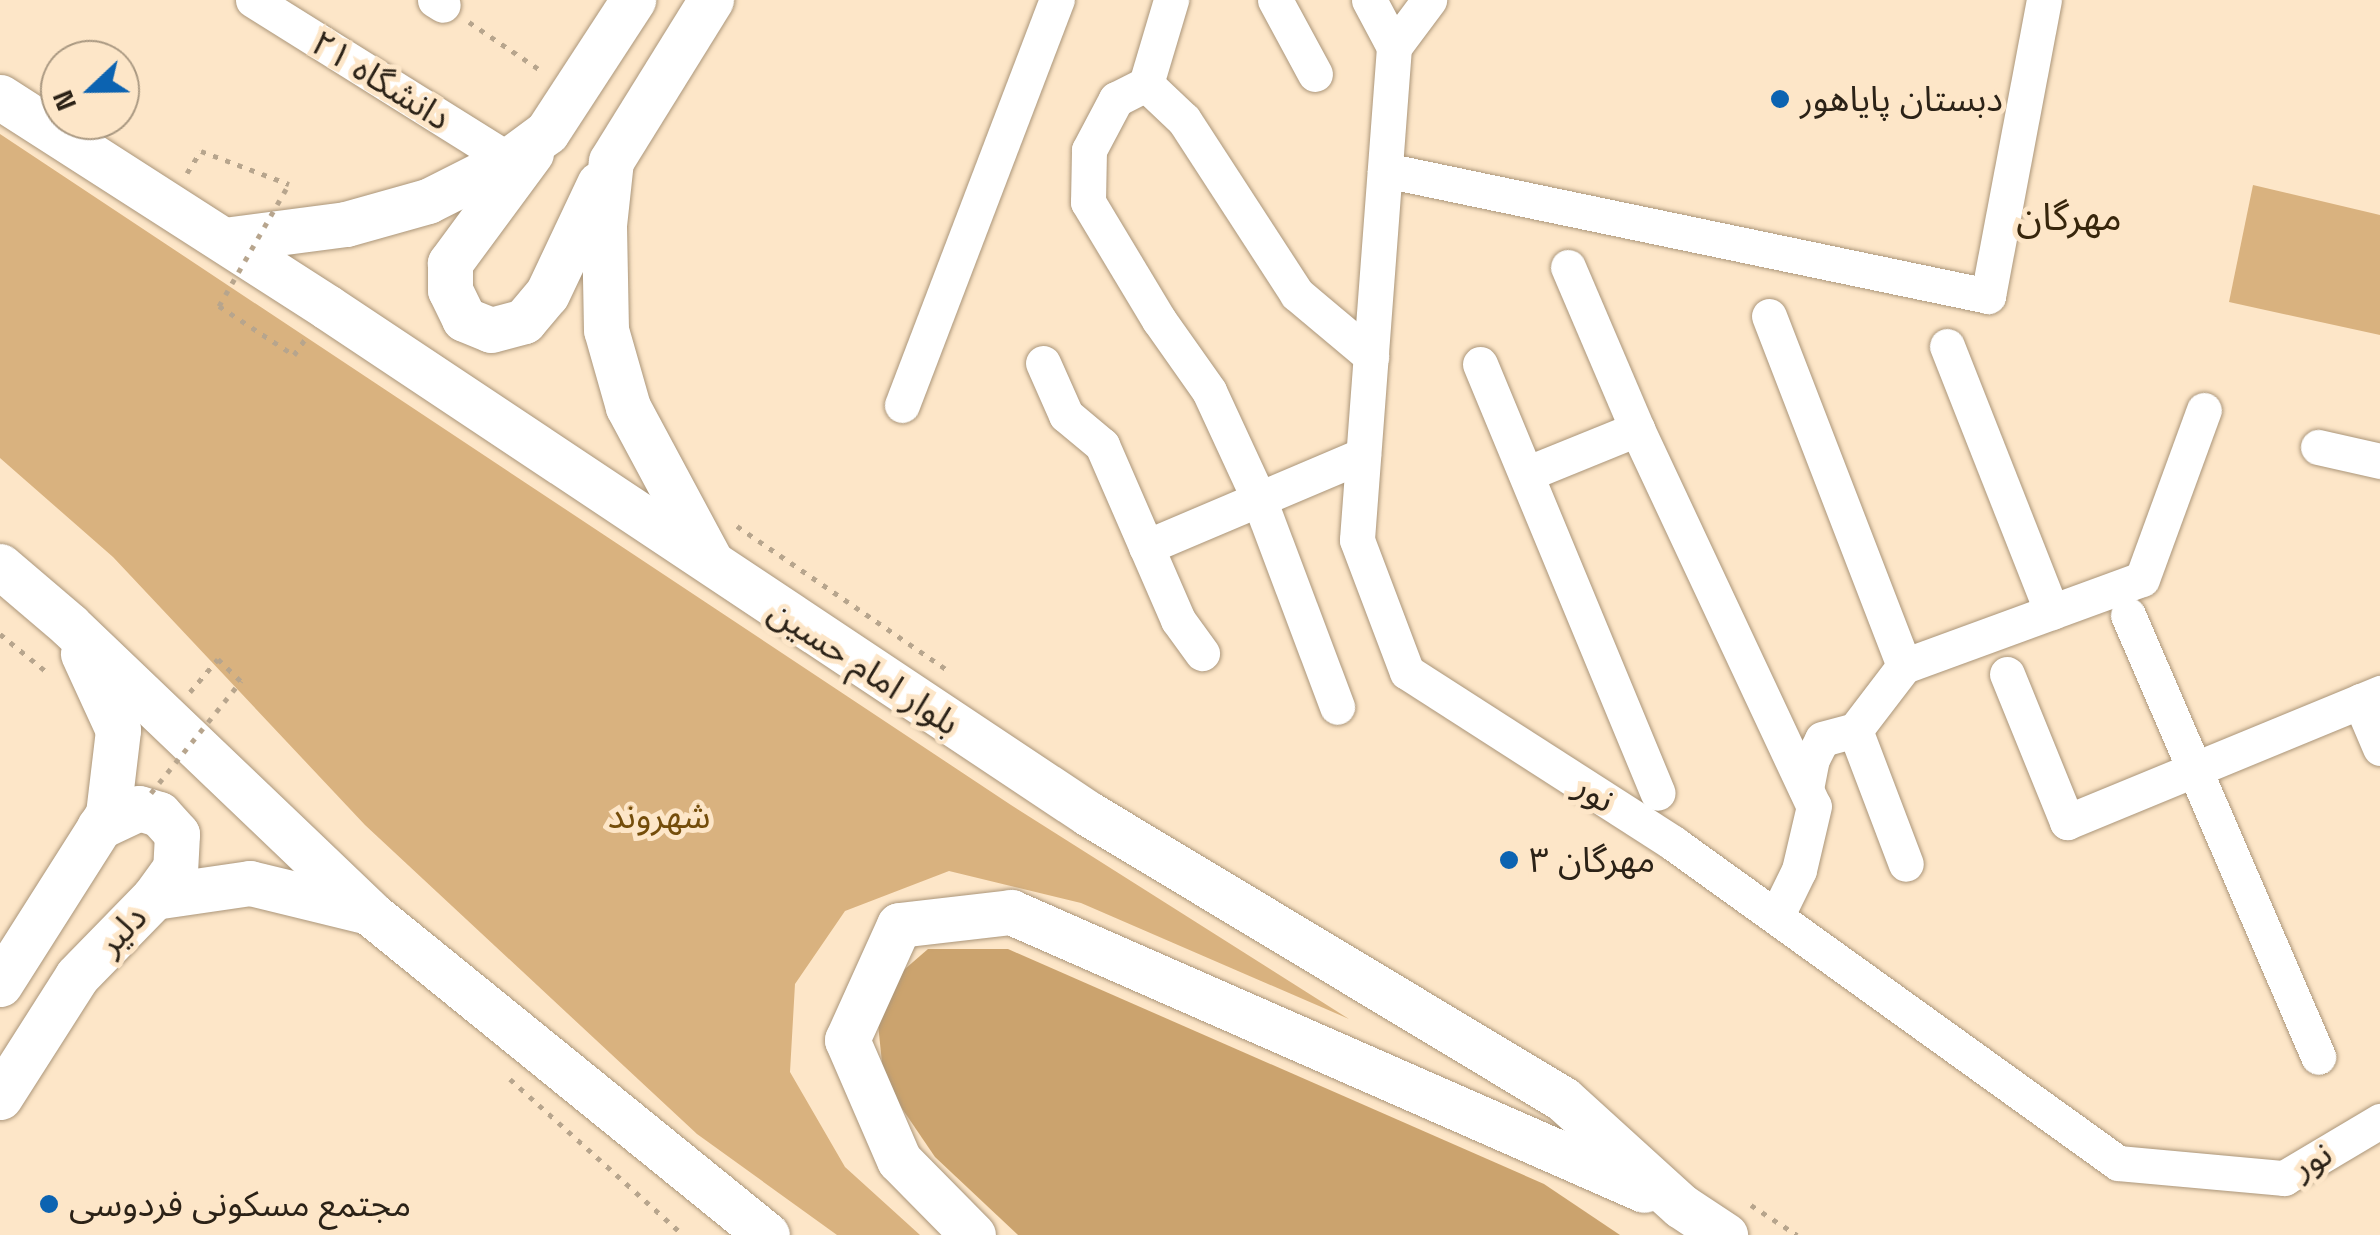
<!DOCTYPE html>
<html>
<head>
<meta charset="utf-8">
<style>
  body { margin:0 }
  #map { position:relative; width:2380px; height:1235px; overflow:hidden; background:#fde6c8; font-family:"Space Grotesk","Noto Sans Arabic",sans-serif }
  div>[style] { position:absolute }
  .green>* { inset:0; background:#d9b27f }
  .forest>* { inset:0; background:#cba36e }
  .path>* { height:5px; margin-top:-2.5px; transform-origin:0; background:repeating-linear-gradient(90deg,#b7a58d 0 5px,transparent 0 13px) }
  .roads { filter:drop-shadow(0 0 2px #ab967a) drop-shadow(0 0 2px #ab967a) }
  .minor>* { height:35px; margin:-17.5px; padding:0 17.5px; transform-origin:17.5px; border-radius:17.5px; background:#fff }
  .major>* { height:45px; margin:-22.5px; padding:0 22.5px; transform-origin:22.5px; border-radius:22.5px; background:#fff }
  .path-bridge>* { height:5px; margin-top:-2.5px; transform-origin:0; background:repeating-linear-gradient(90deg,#b7a58d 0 5px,transparent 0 13px) }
  .dots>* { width:28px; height:28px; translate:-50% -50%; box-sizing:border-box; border:5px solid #fde6c8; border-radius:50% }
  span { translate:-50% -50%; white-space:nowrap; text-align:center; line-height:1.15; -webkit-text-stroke:10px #fde6c8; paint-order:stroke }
  .street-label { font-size:35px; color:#2b2217 }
  .poi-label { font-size:35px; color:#2b2217 }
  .left { translate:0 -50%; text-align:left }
  .park-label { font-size:35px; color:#744d0b }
  .neighbourhood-label { font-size:38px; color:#37260c }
  .north { position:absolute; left:40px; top:40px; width:100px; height:100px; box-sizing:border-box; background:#fde6c8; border:2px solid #a99881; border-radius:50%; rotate:248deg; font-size:28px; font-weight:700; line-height:40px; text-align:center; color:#2b2217 }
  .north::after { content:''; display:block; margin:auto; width:35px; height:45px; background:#0c63b1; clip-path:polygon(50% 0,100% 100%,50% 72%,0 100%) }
</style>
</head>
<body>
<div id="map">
  <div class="green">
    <div style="clip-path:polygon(0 134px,1011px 805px,1349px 1019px,1081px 903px,949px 871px,845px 911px,795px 984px,790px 1072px,845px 1167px,920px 1235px,837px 1235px,697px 1134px,365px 825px,113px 557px,0 458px)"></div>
    <div style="clip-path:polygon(2253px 185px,2380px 215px,2380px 335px,2229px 302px)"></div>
  </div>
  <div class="forest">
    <div style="clip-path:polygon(928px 949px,1008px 949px,1544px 1184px,1620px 1235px,1018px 1235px,935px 1157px,884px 1082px,875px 995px)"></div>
  </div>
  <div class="path">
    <div style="left:469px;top:22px;width:89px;rotate:34deg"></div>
    <div style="left:187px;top:173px;width:26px;rotate:-58deg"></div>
    <div style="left:201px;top:151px;width:94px;rotate:20.6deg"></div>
    <div style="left:219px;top:306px;width:90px;rotate:33.2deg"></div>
    <div style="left:294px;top:355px;width:19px;rotate:-55deg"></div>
    <div style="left:737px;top:526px;width:258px;rotate:34.4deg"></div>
    <div style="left:0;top:634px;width:62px;rotate:39.1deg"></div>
    <div style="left:190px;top:692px;width:43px;rotate:-49.7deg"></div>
    <div style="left:218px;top:659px;width:32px;rotate:44deg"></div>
    <div style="left:510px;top:1079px;width:233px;rotate:42deg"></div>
    <div style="left:1751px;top:1205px;width:55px;rotate:33.1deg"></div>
  </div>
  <div class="roads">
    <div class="minor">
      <div style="left:253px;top:0;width:302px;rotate:32deg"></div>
      <div style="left:435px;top:0;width:9px;rotate:32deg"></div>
      <div style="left:1275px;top:0;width:84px;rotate:61.6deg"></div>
      <div style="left:1369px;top:0;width:53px;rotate:62deg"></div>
      <div style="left:1394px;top:47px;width:59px;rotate:-53.3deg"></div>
      <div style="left:1394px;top:47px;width:494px;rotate:94.3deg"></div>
      <div style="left:1357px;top:540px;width:141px;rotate:69.3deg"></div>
      <div style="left:1407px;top:672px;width:316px;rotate:32.7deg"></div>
      <div style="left:1673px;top:843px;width:548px;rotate:35.72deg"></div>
      <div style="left:2118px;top:1163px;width:167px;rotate:5.2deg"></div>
      <div style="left:2284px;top:1178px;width:112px;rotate:-30.7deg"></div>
      <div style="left:1146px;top:84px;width:34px;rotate:153deg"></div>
      <div style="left:1116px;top:99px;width:58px;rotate:117.9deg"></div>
      <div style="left:1089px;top:150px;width:52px;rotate:91.1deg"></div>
      <div style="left:1088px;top:202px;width:138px;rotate:59deg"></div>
      <div style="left:1159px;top:320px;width:87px;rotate:54.8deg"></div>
      <div style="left:1209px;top:391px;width:119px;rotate:65.2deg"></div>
      <div style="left:1259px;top:499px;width:222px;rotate:69.4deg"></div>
      <div style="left:1146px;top:84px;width:52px;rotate:43.5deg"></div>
      <div style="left:1184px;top:120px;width:207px;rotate:57deg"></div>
      <div style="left:1297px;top:294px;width:97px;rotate:40deg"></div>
      <div style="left:1146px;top:84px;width:88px;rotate:-73.4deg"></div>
      <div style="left:1385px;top:170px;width:616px;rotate:11.8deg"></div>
      <div style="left:1988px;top:296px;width:301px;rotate:-79.3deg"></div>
      <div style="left:1568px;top:267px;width:176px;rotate:66.9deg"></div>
      <div style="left:1637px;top:429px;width:416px;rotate:64.9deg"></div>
      <div style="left:1814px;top:806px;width:66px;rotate:103.2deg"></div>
      <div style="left:1799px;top:870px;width:52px;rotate:116.1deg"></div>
      <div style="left:1769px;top:316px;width:375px;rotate:68.9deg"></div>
      <div style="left:1904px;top:666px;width:81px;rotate:127.4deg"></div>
      <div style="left:1947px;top:346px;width:286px;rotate:68.5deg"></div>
      <div style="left:1043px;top:363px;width:57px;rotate:66.1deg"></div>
      <div style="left:1066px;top:415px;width:47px;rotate:39.8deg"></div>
      <div style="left:1102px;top:445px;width:191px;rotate:66.5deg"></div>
      <div style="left:1178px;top:620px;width:41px;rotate:54deg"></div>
      <div style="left:1480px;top:364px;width:464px;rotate:67.5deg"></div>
      <div style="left:902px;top:405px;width:434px;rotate:-69.1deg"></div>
      <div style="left:2318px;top:447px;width:64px;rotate:12.7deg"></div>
      <div style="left:1526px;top:474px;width:120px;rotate:-22.1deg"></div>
      <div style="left:1146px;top:547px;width:236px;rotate:-23deg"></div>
      <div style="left:2128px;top:615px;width:481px;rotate:66.7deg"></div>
      <div style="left:1904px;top:666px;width:253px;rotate:-20.1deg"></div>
      <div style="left:2142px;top:579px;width:180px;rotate:-69.9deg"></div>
      <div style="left:2007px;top:674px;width:160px;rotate:67.9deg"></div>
      <div style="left:2067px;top:822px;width:339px;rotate:-22.4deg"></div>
      <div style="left:2360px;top:701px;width:51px;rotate:66.9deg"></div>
      <div style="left:1806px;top:789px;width:31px;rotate:-79deg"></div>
      <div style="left:1812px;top:759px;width:22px;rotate:-63deg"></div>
      <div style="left:1822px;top:739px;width:34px;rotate:-15deg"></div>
      <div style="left:1855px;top:730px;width:143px;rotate:69.2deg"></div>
    </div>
    <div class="major">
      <div style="left:0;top:97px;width:389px;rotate:32.7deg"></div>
      <div style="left:327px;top:307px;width:915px;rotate:33.64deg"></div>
      <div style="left:1089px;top:814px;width:553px;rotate:31.02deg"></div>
      <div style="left:1563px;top:1099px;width:159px;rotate:42.2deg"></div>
      <div style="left:1681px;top:1206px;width:53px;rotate:33.4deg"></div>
      <div style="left:531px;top:153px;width:137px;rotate:126.4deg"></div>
      <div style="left:450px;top:263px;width:27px;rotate:90deg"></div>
      <div style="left:450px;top:290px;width:32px;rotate:64deg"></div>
      <div style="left:464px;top:319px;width:29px;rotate:22deg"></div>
      <div style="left:491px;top:330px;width:34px;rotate:-15deg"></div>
      <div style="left:524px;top:321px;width:35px;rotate:-50deg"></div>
      <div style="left:547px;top:294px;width:122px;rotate:-64.7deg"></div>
      <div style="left:224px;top:240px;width:123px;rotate:-7.5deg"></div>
      <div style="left:346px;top:224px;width:85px;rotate:-15.7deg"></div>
      <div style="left:428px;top:201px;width:91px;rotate:-26.8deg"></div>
      <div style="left:509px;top:160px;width:47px;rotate:-36.4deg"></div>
      <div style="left:547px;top:132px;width:158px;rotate:-56.9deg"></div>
      <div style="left:710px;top:560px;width:174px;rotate:-118.2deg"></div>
      <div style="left:628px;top:407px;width:80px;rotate:-105.9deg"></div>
      <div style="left:606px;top:330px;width:105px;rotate:-91.1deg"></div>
      <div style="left:604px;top:225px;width:64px;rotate:-83.8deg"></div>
      <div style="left:611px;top:161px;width:190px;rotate:-58.2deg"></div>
      <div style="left:0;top:566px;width:91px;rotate:40.5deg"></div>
      <div style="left:69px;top:625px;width:417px;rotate:43.7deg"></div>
      <div style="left:370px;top:913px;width:511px;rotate:39.04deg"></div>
      <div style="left:99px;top:827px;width:44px;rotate:-25.4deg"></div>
      <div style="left:139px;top:808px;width:21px;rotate:17deg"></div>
      <div style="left:159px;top:814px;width:27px;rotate:48deg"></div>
      <div style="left:177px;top:834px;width:34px;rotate:93deg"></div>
      <div style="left:175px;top:868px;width:36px;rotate:126deg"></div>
      <div style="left:0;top:984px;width:201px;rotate:-57.6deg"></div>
      <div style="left:108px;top:814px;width:85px;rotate:-83.2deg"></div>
      <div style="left:118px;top:730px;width:84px;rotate:-114.7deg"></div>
      <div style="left:0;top:1097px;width:143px;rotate:-57.5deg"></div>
      <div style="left:77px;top:976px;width:110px;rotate:-45.7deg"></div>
      <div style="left:154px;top:897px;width:97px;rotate:-8.3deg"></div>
      <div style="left:250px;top:883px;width:122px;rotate:13.7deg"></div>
      <div style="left:973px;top:1235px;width:105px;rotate:-134.6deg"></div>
      <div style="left:899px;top:1160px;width:131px;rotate:-113.4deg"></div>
      <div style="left:847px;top:1040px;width:126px;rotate:-65.7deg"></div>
      <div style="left:899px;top:925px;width:113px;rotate:-6.6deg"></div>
      <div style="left:1011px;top:912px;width:691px;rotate:23.71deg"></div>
    </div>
  </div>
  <div class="path-bridge">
    <div style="left:219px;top:306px;width:141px;rotate:-60.2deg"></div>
    <div style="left:151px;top:793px;width:144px;rotate:-51.2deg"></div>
  </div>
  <div class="dots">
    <div style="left:1780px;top:99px;background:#0c63b1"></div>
    <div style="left:1509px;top:860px;background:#0c63b1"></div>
    <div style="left:49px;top:1204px;background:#0c63b1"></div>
  </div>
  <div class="street-label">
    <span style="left:381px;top:80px;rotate:32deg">دانشگاه ۲۱</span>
    <span style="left:864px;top:667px;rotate:33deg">بلوار امام حسین</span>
    <span style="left:1595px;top:793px;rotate:33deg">نور</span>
    <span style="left:122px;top:930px;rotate:-46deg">دلیر</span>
    <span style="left:2312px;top:1160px;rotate:-29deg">نور</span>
  </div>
  <div class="poi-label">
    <span class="left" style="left:1800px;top:99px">دبستان پایاهور</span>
    <span class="left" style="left:1529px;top:860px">مهرگان ۳</span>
    <span class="left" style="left:69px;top:1204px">مجتمع مسکونی فردوسی</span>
  </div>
  <div class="park-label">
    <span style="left:659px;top:816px">شهروند</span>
  </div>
  <div class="neighbourhood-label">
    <span style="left:2069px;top:218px">مهرگان</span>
  </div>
  <div class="north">N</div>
</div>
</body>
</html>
